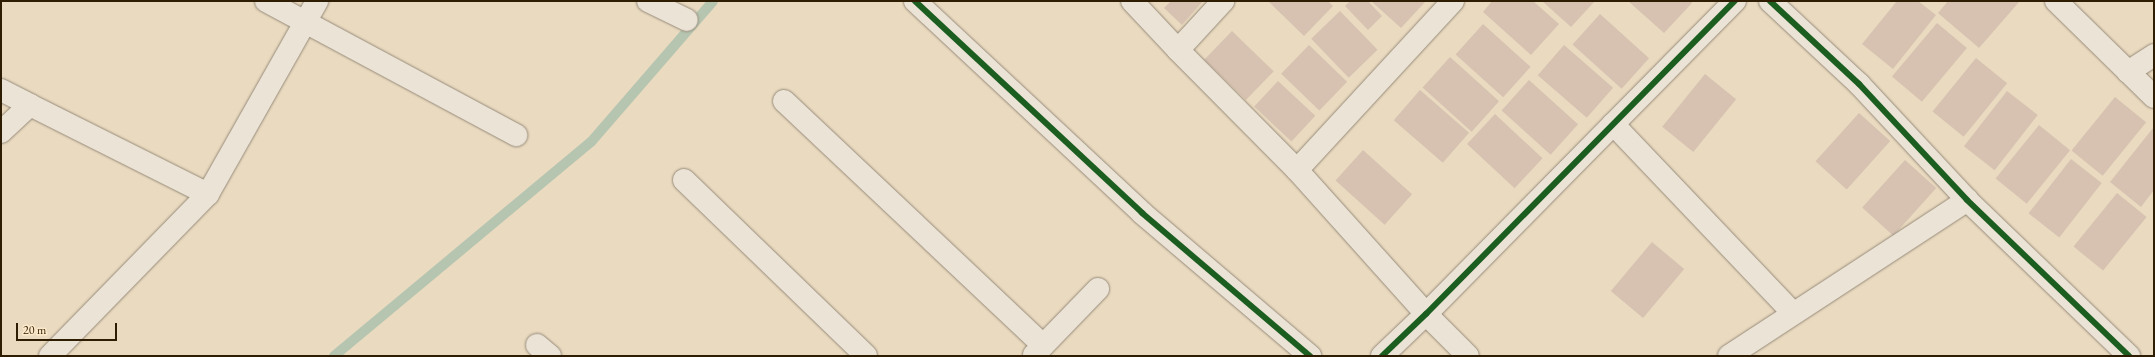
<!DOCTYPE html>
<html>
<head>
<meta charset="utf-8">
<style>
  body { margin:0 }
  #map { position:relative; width:2155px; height:357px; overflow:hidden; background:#eadac0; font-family:"EB Garamond",serif }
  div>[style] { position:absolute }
  .stream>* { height:10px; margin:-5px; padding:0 5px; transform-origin:5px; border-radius:5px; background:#b6c5b0 }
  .building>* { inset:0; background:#d7c2b2; transform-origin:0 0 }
  .roads { filter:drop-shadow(0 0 1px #968b79) drop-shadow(0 0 1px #968b79) }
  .minor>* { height:22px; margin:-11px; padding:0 11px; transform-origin:11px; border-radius:11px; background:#ece3d7 }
  .cycleway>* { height:6px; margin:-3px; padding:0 3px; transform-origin:3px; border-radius:3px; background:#1b5e20 }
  span { translate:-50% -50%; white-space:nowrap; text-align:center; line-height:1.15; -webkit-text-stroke:3px #fde9ca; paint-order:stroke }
  .frame { position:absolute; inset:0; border:2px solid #2e1d03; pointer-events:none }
  .scale { position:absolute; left:16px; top:323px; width:101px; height:18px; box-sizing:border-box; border:2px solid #2e1d03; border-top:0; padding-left:5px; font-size:12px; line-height:14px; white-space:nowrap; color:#2e1d03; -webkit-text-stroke:3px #fde9ca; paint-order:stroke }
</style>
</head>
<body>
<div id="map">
  <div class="stream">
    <div style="left:334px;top:356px;width:334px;rotate:-39.8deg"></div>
    <div style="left:591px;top:142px;width:186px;rotate:-49.1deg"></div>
  </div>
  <div class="building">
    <div style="clip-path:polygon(1171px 1px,1203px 1px,1182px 25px,1164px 8px)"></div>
    <div style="clip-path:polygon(1268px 1px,1328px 1px,1333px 6px,1304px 36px)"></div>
    <div style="clip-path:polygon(1350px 1px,1368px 1px,1382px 16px,1368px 30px,1345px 6px)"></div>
    <div style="clip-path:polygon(1371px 1px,1426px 1px,1401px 28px)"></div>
    <div style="clip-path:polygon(1492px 1px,1533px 1px,1559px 24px,1531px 55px,1483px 12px)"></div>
    <div style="clip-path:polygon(1542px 1px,1595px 1px,1571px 27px)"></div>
    <div style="clip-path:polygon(1628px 1px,1690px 1px,1692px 3px,1664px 33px)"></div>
    <div style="clip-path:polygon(1897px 1px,1918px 1px,1936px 15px,1893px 69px,1862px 44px)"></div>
    <div style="clip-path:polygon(1948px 1px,2020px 1px,1979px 48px,1938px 13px)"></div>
    <div style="left:1340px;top:11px;width:54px;height:40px;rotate:46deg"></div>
    <div style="left:1600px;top:14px;width:66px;height:41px;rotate:42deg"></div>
    <div style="left:1937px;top:23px;width:39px;height:70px;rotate:40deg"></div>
    <div style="left:1483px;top:24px;width:64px;height:41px;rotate:42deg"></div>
    <div style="left:1232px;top:31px;width:58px;height:40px;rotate:44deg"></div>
    <div style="left:1309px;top:45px;width:53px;height:40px;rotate:44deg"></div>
    <div style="left:1564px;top:45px;width:65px;height:40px;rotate:41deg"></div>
    <div style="left:1450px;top:57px;width:66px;height:41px;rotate:42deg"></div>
    <div style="left:1976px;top:58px;width:40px;height:69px;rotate:39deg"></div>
    <div style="left:1705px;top:74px;width:40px;height:68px;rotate:39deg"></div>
    <div style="left:1529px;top:80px;width:66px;height:41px;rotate:42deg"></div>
    <div style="left:1278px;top:81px;width:51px;height:35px;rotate:43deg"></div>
    <div style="left:1420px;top:90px;width:65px;height:40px;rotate:41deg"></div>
    <div style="left:2007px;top:91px;width:39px;height:70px;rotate:38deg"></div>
    <div style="left:2115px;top:97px;width:40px;height:69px;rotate:39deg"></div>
    <div style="left:1859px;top:113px;width:42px;height:65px;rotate:42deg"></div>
    <div style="left:1495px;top:114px;width:65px;height:41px;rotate:43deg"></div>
    <div style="left:2039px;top:125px;width:40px;height:69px;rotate:39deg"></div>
    <div style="clip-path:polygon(2153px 128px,2154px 190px,2141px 207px,2110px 182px)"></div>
    <div style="left:1363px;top:150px;width:66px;height:41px;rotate:42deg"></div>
    <div style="left:2071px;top:159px;width:39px;height:69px;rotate:38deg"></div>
    <div style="left:1905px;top:160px;width:42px;height:64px;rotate:42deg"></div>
    <div style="left:2117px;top:193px;width:38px;height:69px;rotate:39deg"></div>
    <div style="left:1652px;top:242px;width:42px;height:64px;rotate:40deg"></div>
  </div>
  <div class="roads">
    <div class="minor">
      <div style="left:266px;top:1px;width:284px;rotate:28.2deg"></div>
      <div style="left:648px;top:1px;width:43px;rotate:26deg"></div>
      <div style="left:915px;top:1px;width:311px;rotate:43deg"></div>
      <div style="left:1142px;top:213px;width:221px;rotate:40.4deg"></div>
      <div style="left:1132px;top:1px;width:67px;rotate:46.8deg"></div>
      <div style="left:1178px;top:50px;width:169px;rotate:45.2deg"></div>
      <div style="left:1297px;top:170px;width:193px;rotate:48.1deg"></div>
      <div style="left:1426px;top:314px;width:59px;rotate:45deg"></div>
      <div style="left:1770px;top:1px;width:122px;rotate:43deg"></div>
      <div style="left:1859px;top:84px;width:158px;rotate:47deg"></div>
      <div style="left:1967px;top:200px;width:225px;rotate:43.9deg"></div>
      <div style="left:2056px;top:1px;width:137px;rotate:44.4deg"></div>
      <div style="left:1178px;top:50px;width:67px;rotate:-47.4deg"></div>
      <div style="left:2128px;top:72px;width:31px;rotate:-33deg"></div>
      <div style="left:1px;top:90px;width:33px;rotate:27deg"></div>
      <div style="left:30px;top:105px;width:40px;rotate:137deg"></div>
      <div style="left:784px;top:101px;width:356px;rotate:43.3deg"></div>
      <div style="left:30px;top:105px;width:199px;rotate:26.6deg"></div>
      <div style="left:208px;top:194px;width:222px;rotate:-60.5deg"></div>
      <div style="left:1613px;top:124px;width:261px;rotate:46.4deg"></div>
      <div style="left:1297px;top:170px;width:230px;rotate:-47.3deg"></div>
      <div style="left:684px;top:180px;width:253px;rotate:44deg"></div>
      <div style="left:537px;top:345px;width:17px;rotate:40deg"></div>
      <div style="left:1034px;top:355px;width:92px;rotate:-45.9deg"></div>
      <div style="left:50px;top:356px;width:226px;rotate:-45.7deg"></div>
      <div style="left:1382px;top:356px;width:61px;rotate:-43.7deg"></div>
      <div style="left:1426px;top:314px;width:440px;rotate:-45.4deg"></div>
      <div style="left:1729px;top:356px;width:285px;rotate:-33.2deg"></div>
    </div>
  </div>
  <div class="cycleway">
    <div style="left:915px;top:1px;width:311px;rotate:43deg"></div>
    <div style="left:1142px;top:213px;width:221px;rotate:40.4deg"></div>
    <div style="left:1770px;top:1px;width:122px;rotate:43deg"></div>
    <div style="left:1859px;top:84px;width:158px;rotate:47deg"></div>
    <div style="left:1967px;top:200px;width:225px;rotate:43.9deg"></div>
    <div style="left:1382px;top:356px;width:61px;rotate:-43.7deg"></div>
    <div style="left:1426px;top:314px;width:440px;rotate:-45.4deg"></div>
  </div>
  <div class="frame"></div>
  <div class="scale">20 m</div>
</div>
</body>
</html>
